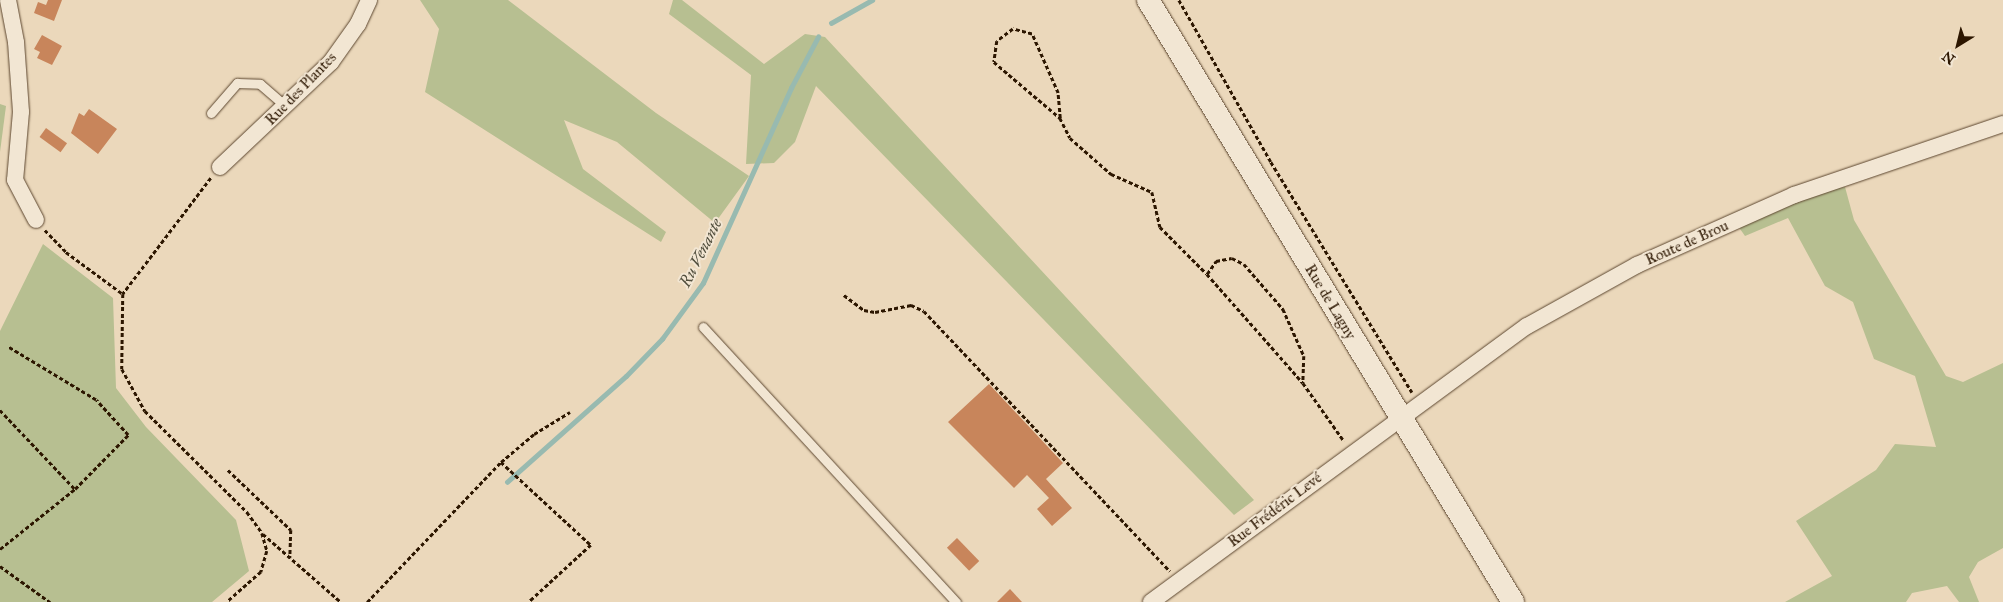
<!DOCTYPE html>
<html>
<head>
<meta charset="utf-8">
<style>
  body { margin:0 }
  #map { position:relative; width:2003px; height:602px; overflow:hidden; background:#ebd8bb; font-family:"IM FELL Great Primer",serif }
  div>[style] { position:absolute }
  .green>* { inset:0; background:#b7bf91 }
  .stream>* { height:4.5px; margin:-2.25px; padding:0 2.25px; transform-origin:2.25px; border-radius:2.25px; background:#98bab0 }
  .building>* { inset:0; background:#c8855b; transform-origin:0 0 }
  .path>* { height:2.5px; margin-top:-1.25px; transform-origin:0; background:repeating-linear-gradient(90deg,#2c1600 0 4px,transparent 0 6.5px) }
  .roads { filter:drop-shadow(0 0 1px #5c462f) drop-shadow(0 0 1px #5c462f) }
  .service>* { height:9px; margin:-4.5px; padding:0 4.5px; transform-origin:4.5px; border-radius:4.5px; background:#f2e6d3 }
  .minor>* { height:16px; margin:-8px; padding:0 8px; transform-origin:8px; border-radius:8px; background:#f2e6d3 }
  .secondary>* { height:22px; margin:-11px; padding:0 11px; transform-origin:11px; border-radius:11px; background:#f2e6d3 }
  span { translate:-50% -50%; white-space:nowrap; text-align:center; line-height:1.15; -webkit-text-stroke:4px #f2e6d3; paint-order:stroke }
  .street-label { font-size:15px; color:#2c1600 }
  .water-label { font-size:16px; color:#524f3e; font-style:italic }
  .north { position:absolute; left:1933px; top:20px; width:50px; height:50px; -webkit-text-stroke:4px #f2e6d3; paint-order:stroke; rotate:216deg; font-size:14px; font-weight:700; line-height:20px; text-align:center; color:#2c1600 }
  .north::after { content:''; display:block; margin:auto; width:18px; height:22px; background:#2c1600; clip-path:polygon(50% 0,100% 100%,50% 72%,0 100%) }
</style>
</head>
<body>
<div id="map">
  <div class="green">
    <div style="clip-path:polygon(420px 0,508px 0,656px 113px,749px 176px,715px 223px,617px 142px,564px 120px,583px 169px,666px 232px,661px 242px,425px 92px,439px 29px)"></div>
    <div style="clip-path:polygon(673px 0,682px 0,764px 64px,805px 34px,825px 37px,1254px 500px,1234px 515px,816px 86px,795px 142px,774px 163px,746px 164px,751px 75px,669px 14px)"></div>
    <div style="clip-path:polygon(0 104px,6px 106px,0 152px)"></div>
    <div style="clip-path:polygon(1845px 187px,1854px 220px,1946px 376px,1963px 382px,2003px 363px,2003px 548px,1978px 562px,1969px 577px,1979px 602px,1959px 602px,1947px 586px,1912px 593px,1906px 602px,1785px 602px,1832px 576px,1796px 521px,1876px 470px,1895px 444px,1936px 447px,1915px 376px,1874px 359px,1853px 302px,1825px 286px,1788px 218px,1745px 236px,1738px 226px,1796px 194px)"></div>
    <div style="clip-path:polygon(43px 244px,113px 298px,116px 388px,146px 427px,236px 520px,249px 571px,212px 602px,0 602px,0 331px)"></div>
  </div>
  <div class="stream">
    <div style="left:831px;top:23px;width:47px;rotate:-29.3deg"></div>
    <div style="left:507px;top:482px;width:159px;rotate:-41.7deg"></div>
    <div style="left:626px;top:376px;width:52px;rotate:-45.8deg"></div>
    <div style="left:662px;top:339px;width:69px;rotate:-53.8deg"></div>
    <div style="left:703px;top:283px;width:214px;rotate:-65.7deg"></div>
    <div style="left:791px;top:88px;width:58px;rotate:-62.1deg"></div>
  </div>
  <div class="building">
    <div style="clip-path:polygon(48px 0,62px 0,54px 21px,34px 13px,38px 2px,46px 5px)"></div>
    <div style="clip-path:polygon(42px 35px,62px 46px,52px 65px,37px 58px,40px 52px,34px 49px)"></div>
    <div style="clip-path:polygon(89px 109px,117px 129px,98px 154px,71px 133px,79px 113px,84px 116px)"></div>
    <div style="left:46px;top:128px;width:26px;height:11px;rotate:36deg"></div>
    <div style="clip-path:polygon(989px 384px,1063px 463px,1046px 479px,1072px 508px,1052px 526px,1037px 509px,1049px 498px,1027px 475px,1014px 488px,948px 422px)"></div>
    <div style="left:957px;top:538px;width:32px;height:14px;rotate:46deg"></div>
    <div style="clip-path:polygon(1010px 589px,1022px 602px,997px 602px)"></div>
  </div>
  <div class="path">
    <div style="left:1179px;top:0;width:186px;rotate:60.4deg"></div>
    <div style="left:1271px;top:162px;width:270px;rotate:58.5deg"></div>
    <div style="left:1060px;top:118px;width:25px;rotate:-95deg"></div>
    <div style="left:1058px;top:93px;width:64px;rotate:-113.8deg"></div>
    <div style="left:1032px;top:34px;width:20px;rotate:-165deg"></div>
    <div style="left:1013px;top:29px;width:20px;rotate:143deg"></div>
    <div style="left:997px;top:41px;width:21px;rotate:98deg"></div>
    <div style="left:994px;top:62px;width:87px;rotate:40.3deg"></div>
    <div style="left:1060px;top:118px;width:22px;rotate:63deg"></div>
    <div style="left:1070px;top:138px;width:55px;rotate:41.3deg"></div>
    <div style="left:1111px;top:174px;width:45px;rotate:23.7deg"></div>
    <div style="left:1152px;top:192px;width:36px;rotate:77deg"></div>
    <div style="left:1160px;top:227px;width:66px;rotate:45deg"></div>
    <div style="left:1207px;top:274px;width:145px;rotate:48.6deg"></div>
    <div style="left:1303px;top:383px;width:71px;rotate:54.7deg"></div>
    <div style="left:211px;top:178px;width:146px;rotate:127.2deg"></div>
    <div style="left:123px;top:294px;width:75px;rotate:90.8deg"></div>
    <div style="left:122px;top:369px;width:48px;rotate:61.3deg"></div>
    <div style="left:145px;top:411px;width:144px;rotate:44.7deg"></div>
    <div style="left:247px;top:512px;width:26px;rotate:54deg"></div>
    <div style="left:262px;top:533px;width:19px;rotate:74deg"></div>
    <div style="left:267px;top:551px;width:22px;rotate:106deg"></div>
    <div style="left:261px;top:572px;width:45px;rotate:138.6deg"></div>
    <div style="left:45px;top:230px;width:30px;rotate:46deg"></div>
    <div style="left:66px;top:252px;width:71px;rotate:36.4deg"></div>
    <div style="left:1207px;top:274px;width:16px;rotate:-55deg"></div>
    <div style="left:1216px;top:261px;width:16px;rotate:-11deg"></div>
    <div style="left:1232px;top:258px;width:13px;rotate:27deg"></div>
    <div style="left:1244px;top:264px;width:60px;rotate:49.1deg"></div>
    <div style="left:1283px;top:309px;width:51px;rotate:65.9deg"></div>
    <div style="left:1304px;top:356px;width:27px;rotate:92deg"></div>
    <div style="left:844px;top:295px;width:25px;rotate:37deg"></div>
    <div style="left:864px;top:310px;width:11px;rotate:10deg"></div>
    <div style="left:875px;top:312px;width:37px;rotate:-11deg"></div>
    <div style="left:911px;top:305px;width:14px;rotate:25deg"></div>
    <div style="left:924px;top:311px;width:358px;rotate:46.6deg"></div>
    <div style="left:0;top:410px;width:109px;rotate:46.5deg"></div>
    <div style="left:501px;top:462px;width:122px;rotate:42.7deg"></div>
    <div style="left:591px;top:545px;width:84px;rotate:137.4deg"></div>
    <div style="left:228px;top:470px;width:87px;rotate:43.6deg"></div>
    <div style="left:291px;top:530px;width:28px;rotate:92deg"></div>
    <div style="left:263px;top:534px;width:103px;rotate:41.1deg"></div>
    <div style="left:0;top:549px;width:96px;rotate:-38.7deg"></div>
    <div style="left:75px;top:489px;width:76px;rotate:-45.5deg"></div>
    <div style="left:128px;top:435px;width:47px;rotate:-132.4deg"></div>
    <div style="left:96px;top:400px;width:103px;rotate:-148.9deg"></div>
    <div style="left:0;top:566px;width:62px;rotate:35.8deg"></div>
    <div style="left:367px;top:602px;width:194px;rotate:-46.3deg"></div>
    <div style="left:501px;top:462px;width:43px;rotate:-40.3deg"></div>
    <div style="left:534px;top:434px;width:42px;rotate:-31.4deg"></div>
  </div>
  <div class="roads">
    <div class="service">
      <div style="left:211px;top:113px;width:40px;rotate:-49deg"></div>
      <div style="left:237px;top:83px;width:23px;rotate:2deg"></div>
      <div style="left:260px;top:84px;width:35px;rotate:41deg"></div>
      <div style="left:703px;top:327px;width:374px;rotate:47.4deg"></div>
    </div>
    <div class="minor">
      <div style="left:8px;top:0;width:43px;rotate:79.2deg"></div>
      <div style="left:16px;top:42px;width:70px;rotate:85.9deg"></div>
      <div style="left:21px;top:112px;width:68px;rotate:95deg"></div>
      <div style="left:15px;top:180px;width:45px;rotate:62.3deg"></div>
      <div style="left:220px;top:167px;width:153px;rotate:-43.4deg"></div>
      <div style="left:331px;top:62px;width:47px;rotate:-54.6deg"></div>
      <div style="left:358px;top:24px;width:26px;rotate:-65deg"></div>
      <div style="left:1151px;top:602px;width:466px;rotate:-36.3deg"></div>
      <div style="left:1527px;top:326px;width:126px;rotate:-29deg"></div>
      <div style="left:1637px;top:265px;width:172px;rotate:-24deg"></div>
      <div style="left:1794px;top:195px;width:221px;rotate:-18.8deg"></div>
    </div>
    <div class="secondary">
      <div style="left:1148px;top:0;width:704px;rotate:58.77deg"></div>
    </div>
  </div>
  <div class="street-label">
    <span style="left:301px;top:89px;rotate:-46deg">Rue des Plantes</span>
    <span style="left:1687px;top:243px;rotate:-24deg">Route de Brou</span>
    <span style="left:1330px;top:302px;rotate:59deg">Rue de Lagny</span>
    <span style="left:1275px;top:510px;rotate:-37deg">Rue Frédéric Levé</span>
  </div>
  <div class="water-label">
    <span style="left:701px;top:253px;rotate:-63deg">Ru Venante</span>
  </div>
  <div class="north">N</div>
</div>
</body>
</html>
